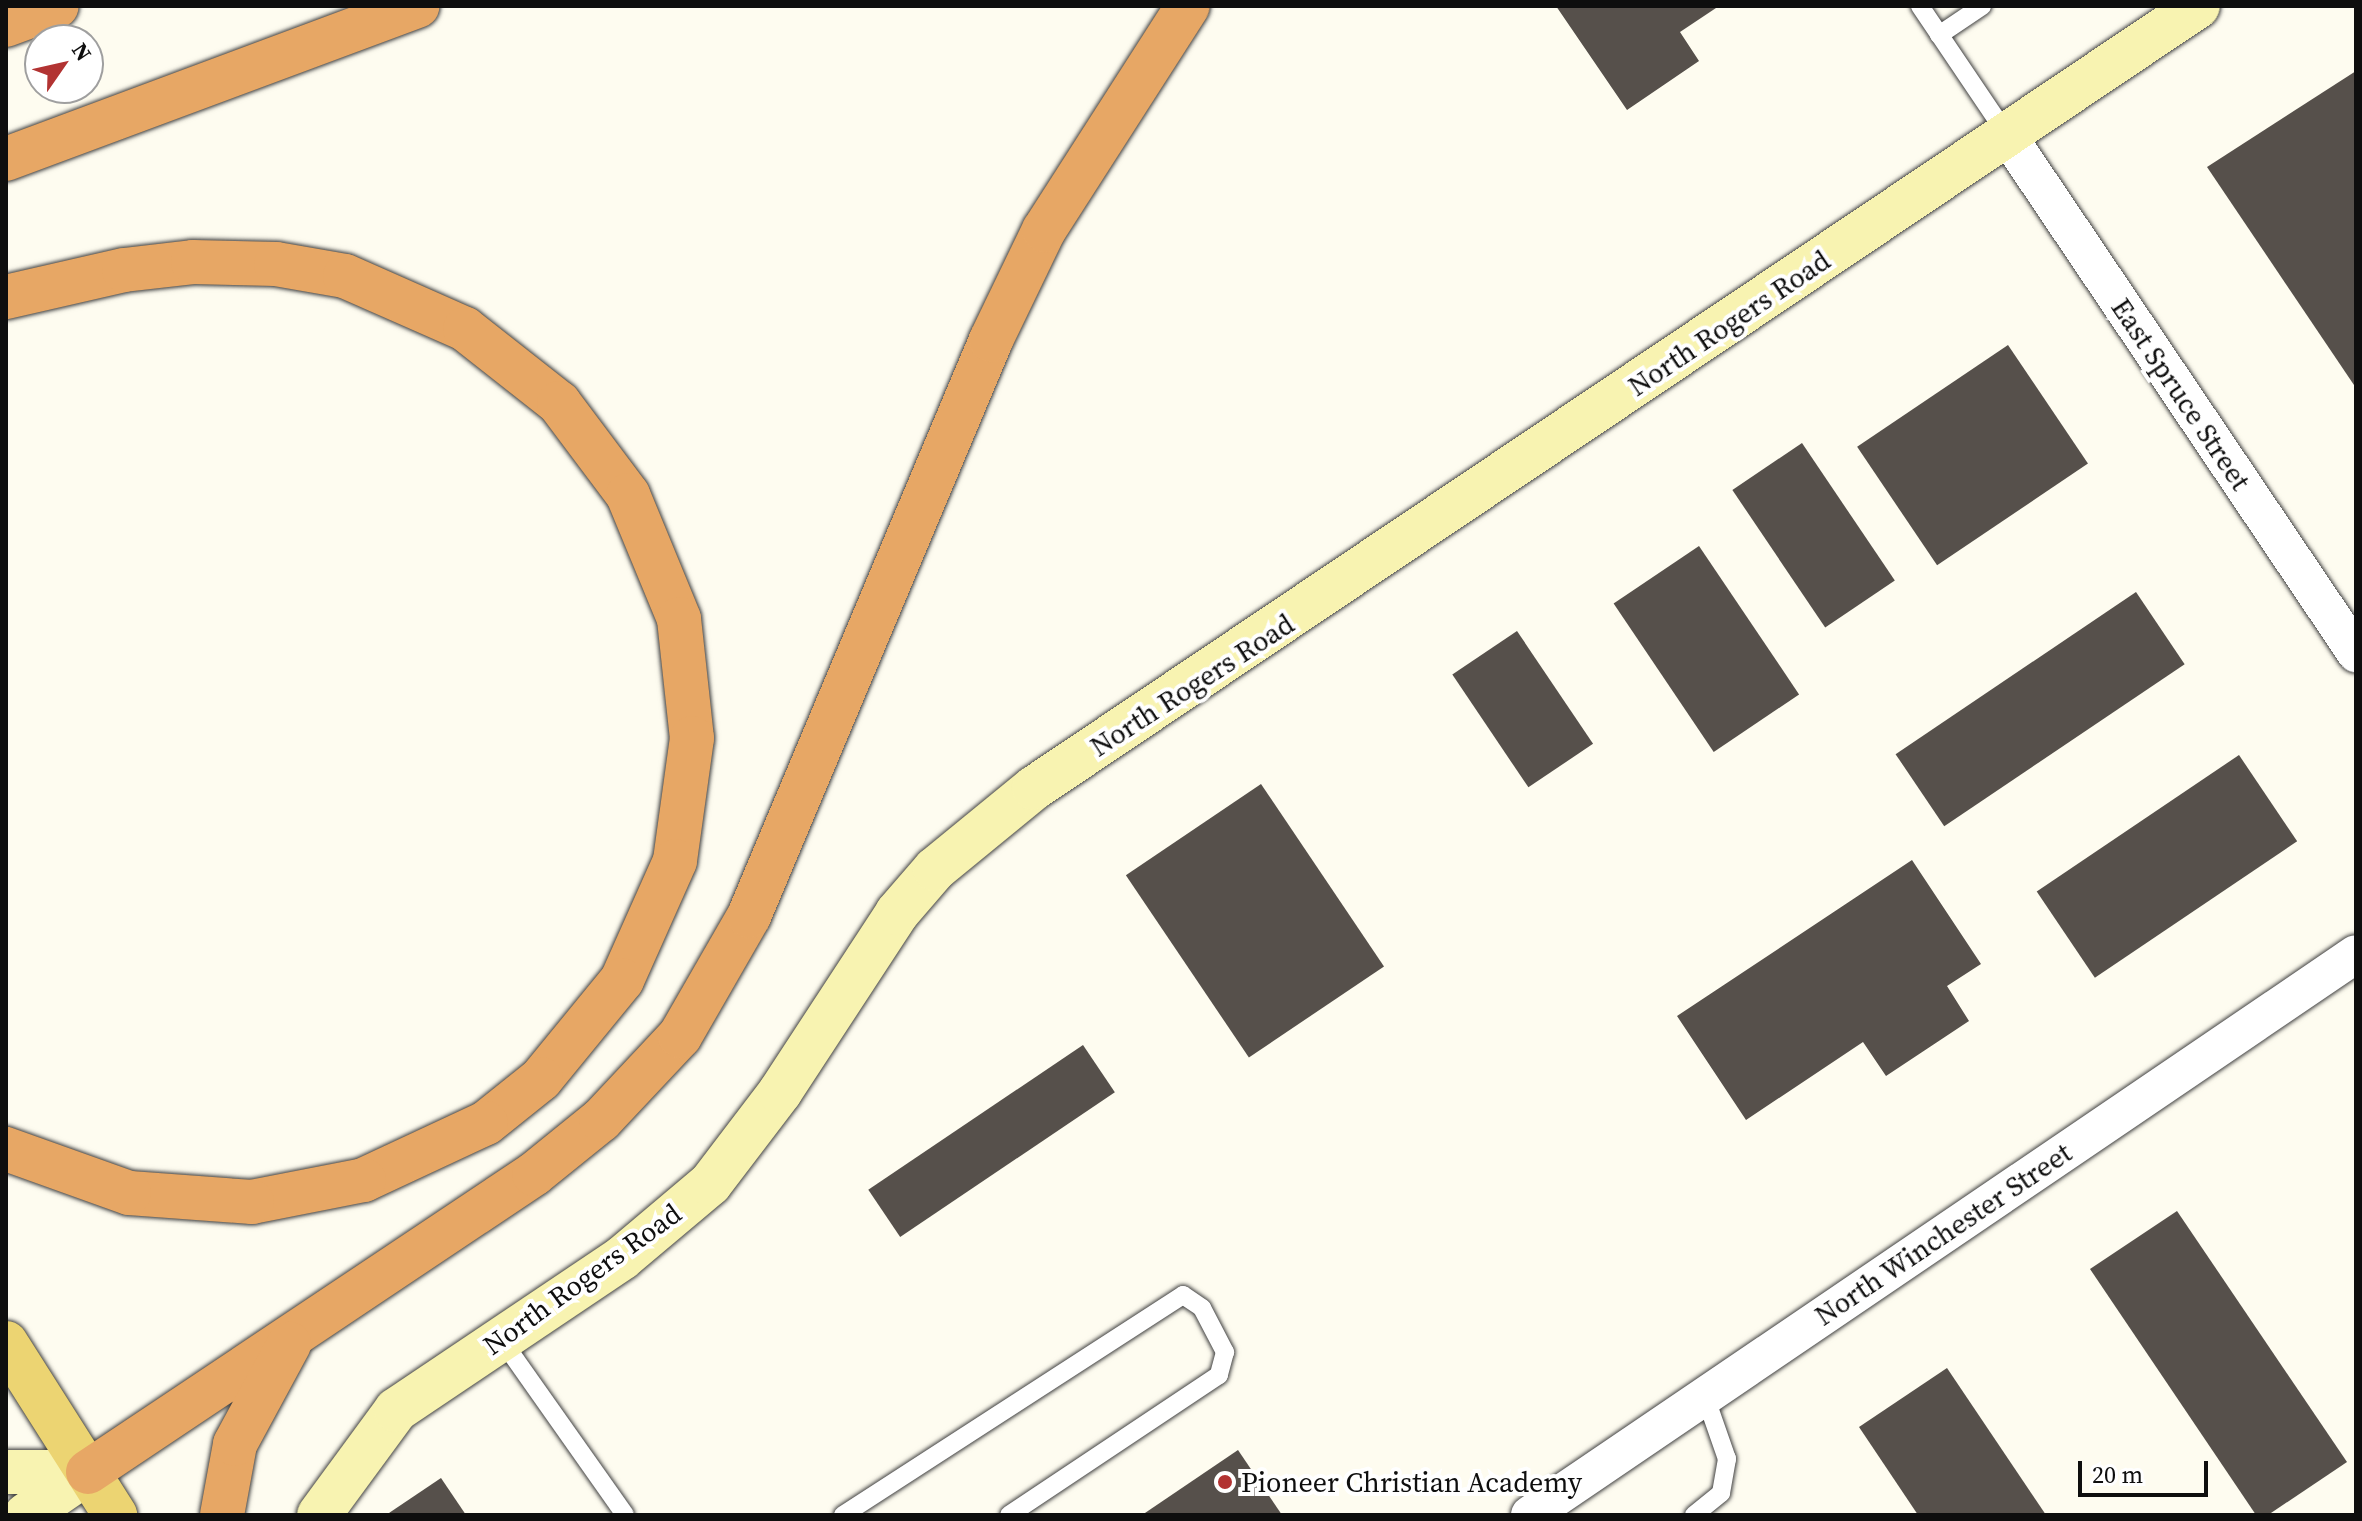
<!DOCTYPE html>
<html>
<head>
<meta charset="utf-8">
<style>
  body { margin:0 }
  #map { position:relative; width:2362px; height:1521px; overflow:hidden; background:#fefcf0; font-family:"Source Serif 4",serif }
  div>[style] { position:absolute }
  .building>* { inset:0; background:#56504b; transform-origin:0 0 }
  .roads { filter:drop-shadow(0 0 2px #414141) drop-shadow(0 0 2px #414141) }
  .lane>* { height:18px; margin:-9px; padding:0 9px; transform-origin:9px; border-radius:9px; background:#fff }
  .street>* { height:38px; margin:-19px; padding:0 19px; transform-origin:19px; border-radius:19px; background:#fff }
  .secondary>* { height:44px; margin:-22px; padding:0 22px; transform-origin:22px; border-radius:22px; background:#f8f3b1 }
  .primary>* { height:44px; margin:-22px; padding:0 22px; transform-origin:22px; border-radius:22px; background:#ecd472 }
  .highway>* { height:44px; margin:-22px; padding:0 22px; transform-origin:22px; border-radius:22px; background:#e7a765 }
  .dots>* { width:22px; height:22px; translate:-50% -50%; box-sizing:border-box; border:4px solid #fff; border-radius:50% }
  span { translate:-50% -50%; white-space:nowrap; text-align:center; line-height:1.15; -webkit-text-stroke:8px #fff; paint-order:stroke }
  .street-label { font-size:28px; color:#0e0e0e }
  .poi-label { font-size:28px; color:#0e0e0e }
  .left { translate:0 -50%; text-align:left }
  .frame { position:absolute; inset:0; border:8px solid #0e0e0e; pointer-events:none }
  .north { position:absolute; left:24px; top:24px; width:80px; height:80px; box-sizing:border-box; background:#fff; border:2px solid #9f9f9f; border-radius:50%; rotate:56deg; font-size:22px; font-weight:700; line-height:32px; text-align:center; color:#0e0e0e }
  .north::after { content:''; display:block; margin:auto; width:28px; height:36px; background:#b23332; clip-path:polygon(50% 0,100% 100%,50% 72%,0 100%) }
  .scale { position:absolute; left:2078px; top:1461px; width:130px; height:36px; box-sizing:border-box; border:4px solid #0e0e0e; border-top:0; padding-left:10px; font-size:24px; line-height:28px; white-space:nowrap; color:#0e0e0e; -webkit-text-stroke:6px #fff; paint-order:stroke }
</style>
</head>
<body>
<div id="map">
  <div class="building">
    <div style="clip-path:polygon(1556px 6px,1719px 6px,1680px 32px,1699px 61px,1627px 110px)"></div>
    <div style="clip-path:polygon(2356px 71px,2356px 388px,2207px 167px)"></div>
    <div style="left:2008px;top:345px;width:143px;height:182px;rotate:56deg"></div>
    <div style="left:1802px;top:443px;width:166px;height:84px;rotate:56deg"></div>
    <div style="left:1699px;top:546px;width:179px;height:103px;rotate:56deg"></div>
    <div style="left:2136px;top:592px;width:87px;height:290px;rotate:56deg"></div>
    <div style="left:1517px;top:631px;width:136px;height:78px;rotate:56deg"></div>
    <div style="left:2239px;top:755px;width:104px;height:244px;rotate:56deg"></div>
    <div style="left:1261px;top:784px;width:220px;height:163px;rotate:56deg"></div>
    <div style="clip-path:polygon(1912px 860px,1981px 964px,1947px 986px,1969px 1021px,1886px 1076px,1863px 1042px,1746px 1120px,1677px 1016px)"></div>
    <div style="left:1083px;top:1045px;width:57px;height:259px;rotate:56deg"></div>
    <div style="clip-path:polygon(2177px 1211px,2347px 1462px,2268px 1515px,2256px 1515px,2090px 1269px)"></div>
    <div style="clip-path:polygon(1947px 1368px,2046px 1515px,1918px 1515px,1859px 1427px)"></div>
    <div style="clip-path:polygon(1238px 1450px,1282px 1515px,1142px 1515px)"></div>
    <div style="clip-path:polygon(441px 1478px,466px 1515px,386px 1515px)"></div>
  </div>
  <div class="roads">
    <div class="lane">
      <div style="left:1920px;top:6px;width:156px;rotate:56deg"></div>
      <div style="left:1939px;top:35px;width:52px;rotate:-34deg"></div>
      <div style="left:501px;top:1339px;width:215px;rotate:54.8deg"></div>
      <div style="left:843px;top:1515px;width:405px;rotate:-32.9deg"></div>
      <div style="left:1183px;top:1295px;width:23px;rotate:34deg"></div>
      <div style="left:1202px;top:1308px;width:50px;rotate:62.4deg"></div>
      <div style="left:1225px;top:1352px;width:24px;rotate:105deg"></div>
      <div style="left:1219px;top:1375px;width:252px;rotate:146.3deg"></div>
      <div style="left:1694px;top:1515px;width:35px;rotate:-39deg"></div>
      <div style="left:1721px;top:1493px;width:35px;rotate:-80deg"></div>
      <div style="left:1727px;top:1459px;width:67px;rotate:-109.2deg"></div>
    </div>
    <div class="street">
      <div style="left:2007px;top:135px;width:625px;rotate:56.03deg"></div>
      <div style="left:1530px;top:1515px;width:998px;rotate:-34.18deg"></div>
    </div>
    <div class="secondary">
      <div style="left:6px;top:1472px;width:82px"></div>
      <div style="left:26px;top:1515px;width:75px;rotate:-34.7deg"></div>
      <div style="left:319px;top:1515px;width:130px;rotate:-53.7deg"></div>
      <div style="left:396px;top:1410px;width:272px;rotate:-33.9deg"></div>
      <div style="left:622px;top:1258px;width:115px;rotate:-40.1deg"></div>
      <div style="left:710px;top:1184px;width:116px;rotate:-52.7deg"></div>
      <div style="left:780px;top:1092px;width:214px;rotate:-56.8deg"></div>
      <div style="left:897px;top:913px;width:58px;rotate:-49.2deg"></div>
      <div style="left:935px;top:869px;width:128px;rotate:-39.3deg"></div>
      <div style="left:1034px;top:788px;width:1402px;rotate:-33.89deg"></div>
    </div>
    <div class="primary">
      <div style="left:6px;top:1343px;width:204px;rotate:57.6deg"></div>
    </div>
    <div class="highway">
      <div style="left:6px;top:25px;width:54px;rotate:-20.4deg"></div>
      <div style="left:6px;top:159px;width:439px;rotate:-20.4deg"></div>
      <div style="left:6px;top:297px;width:121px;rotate:-12.9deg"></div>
      <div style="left:124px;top:270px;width:69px;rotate:-6.6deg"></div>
      <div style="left:193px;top:262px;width:83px;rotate:1.4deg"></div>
      <div style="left:276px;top:264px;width:70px;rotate:9.9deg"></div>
      <div style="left:345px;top:276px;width:131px;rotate:23.8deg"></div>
      <div style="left:465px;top:329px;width:120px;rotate:38.2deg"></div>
      <div style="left:559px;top:403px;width:115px;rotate:53.1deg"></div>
      <div style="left:628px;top:495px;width:134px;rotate:67.6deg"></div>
      <div style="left:679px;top:619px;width:120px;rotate:83.8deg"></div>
      <div style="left:692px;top:738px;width:124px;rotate:97.9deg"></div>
      <div style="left:675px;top:861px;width:130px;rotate:114deg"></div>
      <div style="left:622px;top:980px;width:128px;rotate:129.3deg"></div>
      <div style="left:541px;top:1079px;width:70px;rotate:141.3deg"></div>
      <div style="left:486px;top:1123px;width:135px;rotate:155deg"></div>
      <div style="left:364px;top:1180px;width:114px;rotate:168.9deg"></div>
      <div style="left:252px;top:1202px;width:123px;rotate:-175.8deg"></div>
      <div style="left:129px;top:1193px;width:131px;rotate:-160.3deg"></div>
      <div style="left:88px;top:1472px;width:536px;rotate:-33.75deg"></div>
      <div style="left:534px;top:1174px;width:86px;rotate:-38.9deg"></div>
      <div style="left:601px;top:1120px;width:115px;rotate:-46.8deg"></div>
      <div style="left:680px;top:1036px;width:138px;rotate:-60.1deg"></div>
      <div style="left:749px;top:916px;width:625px;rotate:-67.21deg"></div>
      <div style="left:991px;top:340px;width:122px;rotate:-64.3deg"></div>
      <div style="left:1044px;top:230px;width:266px;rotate:-57.3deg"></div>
      <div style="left:222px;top:1515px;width:72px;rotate:-79.6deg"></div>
      <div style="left:235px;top:1444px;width:114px;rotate:-61.6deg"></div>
    </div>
  </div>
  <div class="dots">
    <div style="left:1225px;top:1482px;background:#b23332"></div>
  </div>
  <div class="street-label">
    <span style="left:1729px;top:323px;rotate:-34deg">North Rogers Road</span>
    <span style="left:2181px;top:394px;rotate:56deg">East Spruce Street</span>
    <span style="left:1192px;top:685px;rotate:-33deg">North Rogers Road</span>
    <span style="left:1943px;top:1234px;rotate:-34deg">North Winchester Street</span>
    <span style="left:582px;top:1279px;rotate:-36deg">North Rogers Road</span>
  </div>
  <div class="poi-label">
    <span class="left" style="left:1241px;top:1482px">Pioneer Christian Academy</span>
  </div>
  <div class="frame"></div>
  <div class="north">N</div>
  <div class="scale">20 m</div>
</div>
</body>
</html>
